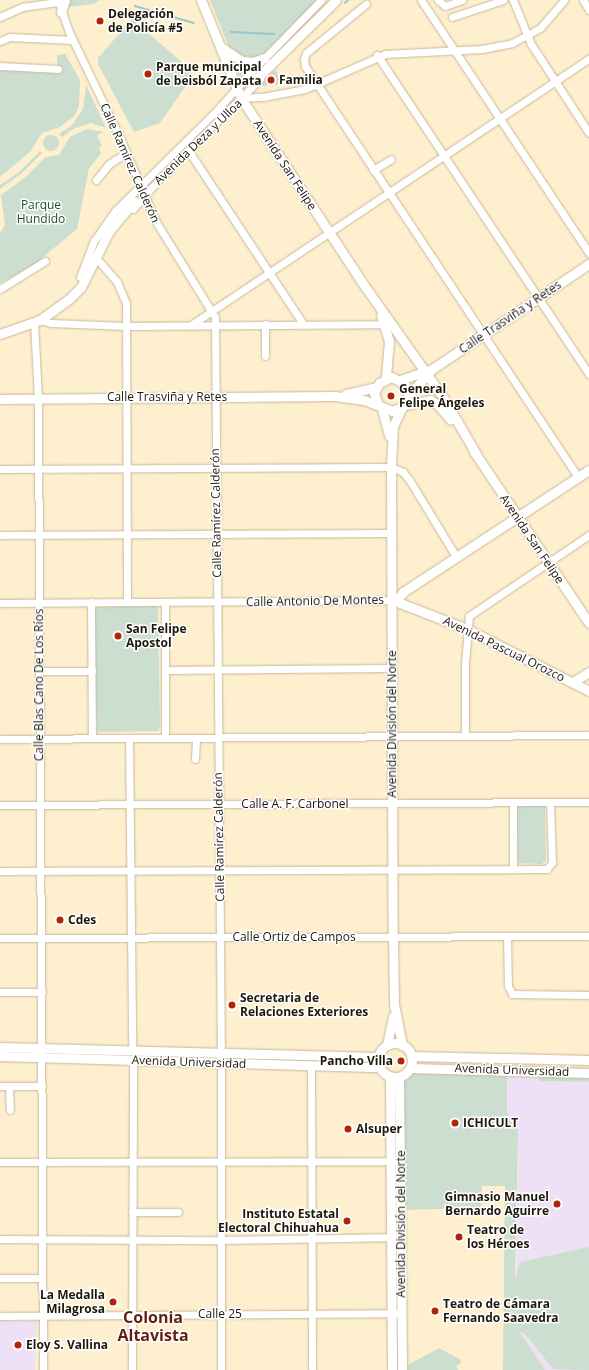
<!DOCTYPE html>
<html>
<head>
<meta charset="utf-8">
<style>
  body { margin:0 }
  #map { position:relative; width:589px; height:1370px; overflow:hidden; background:#feefcf; font-family:"Open Sans",sans-serif }
  div>[style] { position:absolute }
  .education>* { inset:0; background:#eee1f5; transform-origin:0 0 }
  .green>* { inset:0; background:#cbdecf; transform-origin:0 0 }
  .round { border-radius:50% }
  .stream>* { height:1.5px; margin:-0.75px; padding:0 0.75px; transform-origin:0.75px; border-radius:0.75px; background:#9cc4cb }
  .major-tunnel>* { height:9px; margin-top:-4.5px; transform-origin:0; background:repeating-linear-gradient(90deg,#dccfb2 0 9px,transparent 0 13.5px) }
  .roads { filter:drop-shadow(0 0 1px #c7b99b) drop-shadow(0 0 1px #c7b99b) }
  .minor>* { height:7px; margin:-3.5px; padding:0 3.5px; transform-origin:3.5px; border-radius:3.5px; background:#fff }
  .major>* { height:9px; margin:-4.5px; padding:0 4.5px; transform-origin:4.5px; border-radius:4.5px; background:#fff }
  .major>.ring { margin:-4.5px; padding:0; box-sizing:content-box; background:none; border:9px solid #fff; border-radius:50% }
  .dots>* { width:11px; height:11px; translate:-50% -50%; box-sizing:border-box; border:2px solid #fff; border-radius:50% }
  span { translate:-50% -50%; white-space:nowrap; text-align:center; line-height:1.15; -webkit-text-stroke:3px #fff; paint-order:stroke }
  .poi-label { font-size:12px; color:#1d180c; font-weight:700 }
  .left { translate:0 -50%; text-align:left }
  .right { translate:-100% -50%; text-align:right }
  .street-label { font-size:12px; color:#1d180c }
  .park-label { font-size:12px; color:#1e4e30 }
  .district-label { font-size:16px; color:#621f12; font-weight:700 }
</style>
</head>
<body>
<div id="map">
  <div class="education">
    <div style="clip-path:polygon(507px 1070px,589px 1073px,589px 1370px,545px 1370px,515px 1324px,518px 1155px,507px 1112px)"></div>
    <div style="left:0;top:1320px;width:37px;height:50px;rotate:2deg"></div>
  </div>
  <div class="green">
    <div style="clip-path:polygon(69px 0,100px 0,93px 4px,68px 7px)"></div>
    <div style="clip-path:polygon(210px 0,321px 0,266px 52px,256px 57px,236px 55px,230px 50px)"></div>
    <div style="clip-path:polygon(132px 19px,192px 71px,192px 77px,160px 123px,134px 132px,98px 64px,98px 58px)"></div>
    <div style="clip-path:polygon(65px 54px,80px 80px,79px 106px,74px 116px,60px 127px,42px 133px,30px 152px,0 177px,0 68px,62px 70px,57px 64px,57px 55px)"></div>
    <div style="clip-path:polygon(232px 59px,255px 63px,240px 77px)"></div>
    <div style="clip-path:polygon(276px 70px,281px 84px,261px 86px,260px 83px,263px 78px)"></div>
    <div style="clip-path:polygon(86px 85px,106px 128px,91px 123px,75px 128px,62px 137px,59px 134px,72px 125px,83px 109px)"></div>
    <div style="clip-path:polygon(87px 129px,104px 132px,97px 135px,102px 146px,99px 147px,101px 154px,89px 168px,77px 229px,31px 267px,0 283px,0 233px,5px 225px,1px 195px,26px 177px,46px 157px,59px 155px,70px 137px)"></div>
    <div class="round" style="left:43px;top:135px;width:16px;height:16px"></div>
    <div style="clip-path:polygon(40px 151px,42px 153px,21px 174px,0 189px,0 185px,19px 172px)"></div>
    <div style="clip-path:polygon(158px 605px,160px 726px,158px 731px,97px 732px,93px 607px)"></div>
    <div style="clip-path:polygon(519px 805px,545px 806px,546px 860px,542px 864px,518px 863px,517px 808px)"></div>
    <div style="clip-path:polygon(410px 1068px,507px 1070px,507px 1112px,510px 1121px,518px 1130px,515px 1280px,520px 1262px,589px 1247px,589px 1370px,553px 1369px,527px 1336px,519px 1331px,545px 1370px,503px 1370px,505px 1186px,482px 1186px,481px 1208px,401px 1210px,399px 1077px)"></div>
    <div style="left:539px;top:1074px;width:50px;height:7px;rotate:1deg"></div>
    <div style="clip-path:polygon(439px 1348px,461px 1360px,461px 1363px,456px 1366px,458px 1370px,404px 1370px,404px 1367px)"></div>
  </div>
  <div class="stream">
    <div style="left:345px;top:3px;width:4px;rotate:-45deg"></div>
    <div style="left:135px;top:6px;width:61px;rotate:16.1deg"></div>
    <div style="left:231px;top:32px;width:43px;rotate:2.7deg"></div>
  </div>
  <div class="major-tunnel">
    <div style="left:235px;top:94px;width:23px;rotate:-45deg"></div>
  </div>
  <div class="roads">
    <div class="minor">
      <div style="left:58px;top:0;width:34px;rotate:71deg"></div>
      <div style="left:69px;top:32px;width:118px;rotate:64.3deg"></div>
      <div style="left:120px;top:138px;width:91px;rotate:66.8deg"></div>
      <div style="left:156px;top:222px;width:112px;rotate:58.2deg"></div>
      <div style="left:215px;top:317px;width:747px;rotate:89.54deg"></div>
      <div style="left:221px;top:1064px;width:306px;rotate:90deg"></div>
      <div style="left:421px;top:0;width:304px;rotate:56.4deg"></div>
      <div style="left:438px;top:0;width:9px;rotate:41deg"></div>
      <div style="left:445px;top:6px;width:18px;rotate:-19deg"></div>
      <div style="left:513px;top:0;width:48px;rotate:67.8deg"></div>
      <div style="left:531px;top:44px;width:106px;rotate:56.9deg"></div>
      <div style="left:583px;top:0;width:12px;rotate:59deg"></div>
      <div style="left:366px;top:4px;width:77px;rotate:140.8deg"></div>
      <div style="left:306px;top:53px;width:6px;rotate:108deg"></div>
      <div style="left:304px;top:59px;width:7px;rotate:82deg"></div>
      <div style="left:305px;top:66px;width:493px;rotate:56.4deg"></div>
      <div style="left:0;top:17px;width:24px;rotate:-24deg"></div>
      <div style="left:22px;top:7px;width:36px;rotate:-8deg"></div>
      <div style="left:452px;top:17px;width:54px;rotate:-18.4deg"></div>
      <div style="left:0;top:41px;width:11px;rotate:-22deg"></div>
      <div style="left:10px;top:37px;width:62px;rotate:2.8deg"></div>
      <div style="left:377px;top:55px;width:383px;rotate:56.4deg"></div>
      <div style="left:0;top:66px;width:58px;rotate:3deg"></div>
      <div style="left:241px;top:98px;width:22px;rotate:-3deg"></div>
      <div style="left:263px;top:97px;width:43px;rotate:-10.8deg"></div>
      <div style="left:305px;top:89px;width:87px;rotate:-23.6deg"></div>
      <div style="left:385px;top:54px;width:97px;rotate:-3deg"></div>
      <div style="left:482px;top:49px;width:31px;rotate:-11deg"></div>
      <div style="left:512px;top:43px;width:32px;rotate:-28deg"></div>
      <div style="left:540px;top:28px;width:37px;rotate:-49deg"></div>
      <div style="left:188px;top:150px;width:209px;rotate:56.5deg"></div>
      <div style="left:373px;top:170px;width:21px;rotate:-31deg"></div>
      <div style="left:96px;top:180px;width:21px;rotate:-51deg"></div>
      <div style="left:109px;top:164px;width:20px;rotate:-33deg"></div>
      <div style="left:133px;top:209px;width:41px;rotate:-48.9deg"></div>
      <div style="left:160px;top:178px;width:141px;rotate:-44.7deg"></div>
      <div style="left:98px;top:260px;width:29px;rotate:49deg"></div>
      <div style="left:117px;top:282px;width:23px;rotate:67deg"></div>
      <div style="left:126px;top:303px;width:299px;rotate:89.8deg"></div>
      <div style="left:80px;top:277px;width:39px;rotate:-69deg"></div>
      <div style="left:94px;top:241px;width:38px;rotate:-55deg"></div>
      <div style="left:116px;top:210px;width:142px;rotate:-44.7deg"></div>
      <div style="left:217px;top:110px;width:52px;rotate:-48.1deg"></div>
      <div style="left:252px;top:71px;width:99px;rotate:-45.8deg"></div>
      <div style="left:0;top:289px;width:53px;rotate:-31.9deg"></div>
      <div style="left:40px;top:320px;width:11px;rotate:15deg"></div>
      <div style="left:51px;top:323px;width:76px;rotate:2.3deg"></div>
      <div style="left:127px;top:326px;width:258px;rotate:-0.4deg"></div>
      <div style="left:34px;top:322px;width:76px;rotate:87deg"></div>
      <div style="left:38px;top:398px;width:972px;rotate:89.71deg"></div>
      <div style="left:191px;top:325px;width:479px;rotate:-33.8deg"></div>
      <div style="left:265px;top:356px;width:32px;rotate:-90deg"></div>
      <div style="left:0;top:469px;width:391px;rotate:-0.3deg"></div>
      <div style="left:391px;top:467px;width:13px;rotate:23deg"></div>
      <div style="left:403px;top:472px;width:11px;rotate:52deg"></div>
      <div style="left:410px;top:481px;width:90px;rotate:58.6deg"></div>
      <div style="left:0;top:535px;width:391px;rotate:-0.3deg"></div>
      <div style="left:91px;top:602px;width:136px;rotate:89.6deg"></div>
      <div style="left:165px;top:602px;width:136px;rotate:90deg"></div>
      <div style="left:0;top:603px;width:392px;rotate:-0.4deg"></div>
      <div style="left:165px;top:670px;width:226px;rotate:-0.5deg"></div>
      <div style="left:39px;top:671px;width:53px"></div>
      <div style="left:465px;top:735px;width:72px;rotate:-90deg"></div>
      <div style="left:465px;top:663px;width:47px;rotate:-85.1deg"></div>
      <div style="left:469px;top:616px;width:145px;rotate:-34deg"></div>
      <div style="left:129px;top:738px;width:311px;rotate:89.4deg"></div>
      <div style="left:0;top:739px;width:589px;rotate:-0.39deg"></div>
      <div style="left:195px;top:759px;width:21px;rotate:-87deg"></div>
      <div style="left:0;top:805px;width:589px;rotate:-0.29deg"></div>
      <div style="left:513px;top:869px;width:67px;rotate:-90deg"></div>
      <div style="left:0;top:871px;width:547px;rotate:-0.21deg"></div>
      <div style="left:547px;top:869px;width:9px;rotate:-54deg"></div>
      <div style="left:552px;top:862px;width:60px;rotate:-91.9deg"></div>
      <div style="left:507px;top:936px;width:50px;rotate:88.9deg"></div>
      <div style="left:508px;top:986px;width:9px;rotate:63deg"></div>
      <div style="left:512px;top:994px;width:77px;rotate:0.7deg"></div>
      <div style="left:0;top:938px;width:589px;rotate:-0.19deg"></div>
      <div style="left:0;top:992px;width:42px"></div>
      <div style="left:311px;top:1066px;width:304px;rotate:89.8deg"></div>
      <div style="left:0;top:1086px;width:42px"></div>
      <div style="left:9px;top:1086px;width:24px;rotate:88deg"></div>
      <div style="left:0;top:1162px;width:396px;rotate:-0.1deg"></div>
      <div style="left:132px;top:1212px;width:46px"></div>
      <div style="left:0;top:1239px;width:222px;rotate:0.3deg"></div>
      <div style="left:222px;top:1240px;width:179px;rotate:-1deg"></div>
      <div style="left:0;top:1278px;width:42px"></div>
      <div style="left:0;top:1316px;width:396px;rotate:-0.4deg"></div>
      <div style="left:132px;top:1370px;width:310px;rotate:-89.8deg"></div>
    </div>
    <div class="major">
      <div style="left:201px;top:0;width:106px;rotate:67.8deg"></div>
      <div style="left:241px;top:98px;width:227px;rotate:56.7deg"></div>
      <div style="left:366px;top:288px;width:133px;rotate:54.8deg"></div>
      <div style="left:443px;top:397px;width:66px;rotate:59.9deg"></div>
      <div style="left:61px;top:12px;width:13px;rotate:-72deg"></div>
      <div style="left:221px;top:47px;width:25px;rotate:34deg"></div>
      <div style="left:242px;top:61px;width:10px;rotate:6deg"></div>
      <div style="left:252px;top:62px;width:13px;rotate:-18deg"></div>
      <div style="left:254px;top:81px;width:115px;rotate:-44.6deg"></div>
      <div style="left:381px;top:315px;width:27px;rotate:73deg"></div>
      <div style="left:389px;top:341px;width:37px;rotate:95deg"></div>
      <div style="left:0;top:334px;width:42px;rotate:-19.3deg"></div>
      <div style="left:40px;top:320px;width:34px;rotate:-36deg"></div>
      <div style="left:68px;top:300px;width:18px;rotate:-45deg"></div>
      <div style="left:81px;top:287px;width:63px;rotate:-63.4deg"></div>
      <div style="left:109px;top:231px;width:39px;rotate:-50deg"></div>
      <div style="left:400px;top:380px;width:31px;rotate:-19deg"></div>
      <div style="left:346px;top:394px;width:31px;rotate:-13deg"></div>
      <div style="left:408px;top:396px;width:36px;rotate:-48deg"></div>
      <div style="left:432px;top:369px;width:189px;rotate:-33.8deg"></div>
      <div style="left:0;top:399px;width:335px;rotate:-0.5deg"></div>
      <div style="left:335px;top:396px;width:29px;rotate:8deg"></div>
      <div style="left:364px;top:400px;width:30px;rotate:21deg"></div>
      <div style="left:392px;top:411px;width:11px;rotate:-22deg"></div>
      <div style="left:402px;top:407px;width:8px;rotate:-50deg"></div>
      <div style="left:407px;top:401px;width:10px;rotate:-84deg"></div>
      <div style="left:408px;top:391px;width:9px;rotate:-117deg"></div>
      <div style="left:404px;top:383px;width:14px;rotate:-155deg"></div>
      <div style="left:391px;top:377px;width:13px;rotate:153deg"></div>
      <div style="left:379px;top:383px;width:11px;rotate:117deg"></div>
      <div style="left:374px;top:393px;width:13px;rotate:72deg"></div>
      <div style="left:405px;top:405px;width:25px;rotate:-11deg"></div>
      <div style="left:430px;top:400px;width:8px;rotate:30deg"></div>
      <div style="left:437px;top:404px;width:21px;rotate:49deg"></div>
      <div style="left:402px;top:407px;width:21px;rotate:115deg"></div>
      <div style="left:393px;top:426px;width:41px;rotate:92.8deg"></div>
      <div style="left:391px;top:467px;width:470px;rotate:89.8deg"></div>
      <div style="left:393px;top:937px;width:67px;rotate:89.1deg"></div>
      <div style="left:394px;top:1004px;width:42px;rotate:79deg"></div>
      <div style="left:382px;top:409px;width:28px;rotate:75deg"></div>
      <div style="left:473px;top:450px;width:208px;rotate:56.2deg"></div>
      <div style="left:397px;top:600px;width:10px;rotate:-53deg"></div>
      <div style="left:403px;top:592px;width:222px;rotate:-33.3deg"></div>
      <div style="left:397px;top:600px;width:4px;rotate:45deg"></div>
      <div style="left:400px;top:603px;width:72px;rotate:21.2deg"></div>
      <div style="left:467px;top:629px;width:137px;rotate:26.9deg"></div>
      <div style="left:573px;top:682px;width:19px;rotate:-32deg"></div>
      <div class="ring" style="left:378px;top:1043px;width:25px;height:25px"></div>
      <div style="left:387px;top:1045px;width:29px;rotate:-78deg"></div>
      <div style="left:0;top:1047px;width:378px;rotate:1.5deg"></div>
      <div style="left:0;top:1056px;width:379px;rotate:1.7deg"></div>
      <div style="left:411px;top:1056px;width:178px;rotate:1.3deg"></div>
      <div style="left:410px;top:1068px;width:179px;rotate:1.6deg"></div>
      <div style="left:390px;top:1077px;width:293px;rotate:89.6deg"></div>
      <div style="left:399px;top:1077px;width:293px;rotate:89.4deg"></div>
    </div>
  </div>
  <div class="dots">
    <div style="left:100px;top:21px;background:#b12504"></div>
    <div style="left:148px;top:74px;background:#b12504"></div>
    <div style="left:271px;top:80px;background:#b12504"></div>
    <div style="left:391px;top:396px;background:#b12504"></div>
    <div style="left:118px;top:636px;background:#b12504"></div>
    <div style="left:60px;top:920px;background:#b12504"></div>
    <div style="left:232px;top:1005px;background:#b12504"></div>
    <div style="left:401px;top:1061px;background:#b12504"></div>
    <div style="left:455px;top:1123px;background:#b12504"></div>
    <div style="left:348px;top:1129px;background:#b12504"></div>
    <div style="left:557px;top:1204px;background:#b12504"></div>
    <div style="left:347px;top:1221px;background:#b12504"></div>
    <div style="left:459px;top:1237px;background:#b12504"></div>
    <div style="left:113px;top:1302px;background:#b12504"></div>
    <div style="left:435px;top:1311px;background:#b12504"></div>
    <div style="left:18px;top:1345px;background:#b12504"></div>
  </div>
  <div class="poi-label">
    <span class="left" style="left:108px;top:21px">Delegación<br>de Policía #5</span>
    <span class="left" style="left:156px;top:74px">Parque municipal<br>de beisból Zapata</span>
    <span class="left" style="left:279px;top:80px">Familia</span>
    <span class="left" style="left:399px;top:396px">General<br>Felipe Ángeles</span>
    <span class="left" style="left:126px;top:636px">San Felipe<br>Apostol</span>
    <span class="left" style="left:68px;top:920px">Cdes</span>
    <span class="left" style="left:240px;top:1005px">Secretaria de<br>Relaciones Exteriores</span>
    <span class="right" style="left:393px;top:1061px">Pancho Villa</span>
    <span class="left" style="left:463px;top:1123px">ICHICULT</span>
    <span class="left" style="left:356px;top:1129px">Alsuper</span>
    <span class="right" style="left:549px;top:1204px">Gimnasio Manuel<br>Bernardo Aguirre</span>
    <span class="right" style="left:339px;top:1221px">Instituto Estatal<br>Electoral Chihuahua</span>
    <span class="left" style="left:467px;top:1237px">Teatro de<br>los Héroes</span>
    <span class="right" style="left:105px;top:1302px">La Medalla<br>Milagrosa</span>
    <span class="left" style="left:443px;top:1311px">Teatro de Cámara<br>Fernando Saavedra</span>
    <span class="left" style="left:26px;top:1345px">Eloy S. Vallina</span>
  </div>
  <div class="street-label">
    <span style="left:198px;top:142px;rotate:-44deg">Avenida Deza y Ulloa</span>
    <span style="left:130px;top:163px;rotate:66deg">Calle Ramírez Calderón</span>
    <span style="left:285px;top:165px;rotate:57deg">Avenida San Felipe</span>
    <span style="left:510px;top:317px;rotate:-34deg">Calle Trasviña y Retes</span>
    <span style="left:167px;top:397px">Calle Trasviña y Retes</span>
    <span style="left:216px;top:513px;rotate:-91deg">Calle Ramírez Calderón</span>
    <span style="left:532px;top:539px;rotate:56deg">Avenida San Felipe</span>
    <span style="left:315px;top:601px;rotate:-1deg">Calle Antonio De Montes</span>
    <span style="left:504px;top:649px;rotate:26deg">Avenida Pascual Orozco</span>
    <span style="left:39px;top:685px;rotate:-90deg">Calle Blas Cano De Los Ríos</span>
    <span style="left:392px;top:724px;rotate:-90deg">Avenida División del Norte</span>
    <span style="left:295px;top:804px">Calle A. F. Carbonel</span>
    <span style="left:219px;top:837px;rotate:-91deg">Calle Ramírez Calderón</span>
    <span style="left:294px;top:937px">Calle Ortiz de Campos</span>
    <span style="left:189px;top:1062px;rotate:2deg">Avenida Universidad</span>
    <span style="left:512px;top:1070px;rotate:2deg">Avenida Universidad</span>
    <span style="left:401px;top:1224px;rotate:-90deg">Avenida División del Norte</span>
    <span style="left:220px;top:1314px">Calle 25</span>
  </div>
  <div class="park-label">
    <span style="left:41px;top:212px">Parque<br>Hundido</span>
  </div>
  <div class="district-label">
    <span style="left:153px;top:1326px">Colonia<br>Altavista</span>
  </div>
</div>
</body>
</html>
